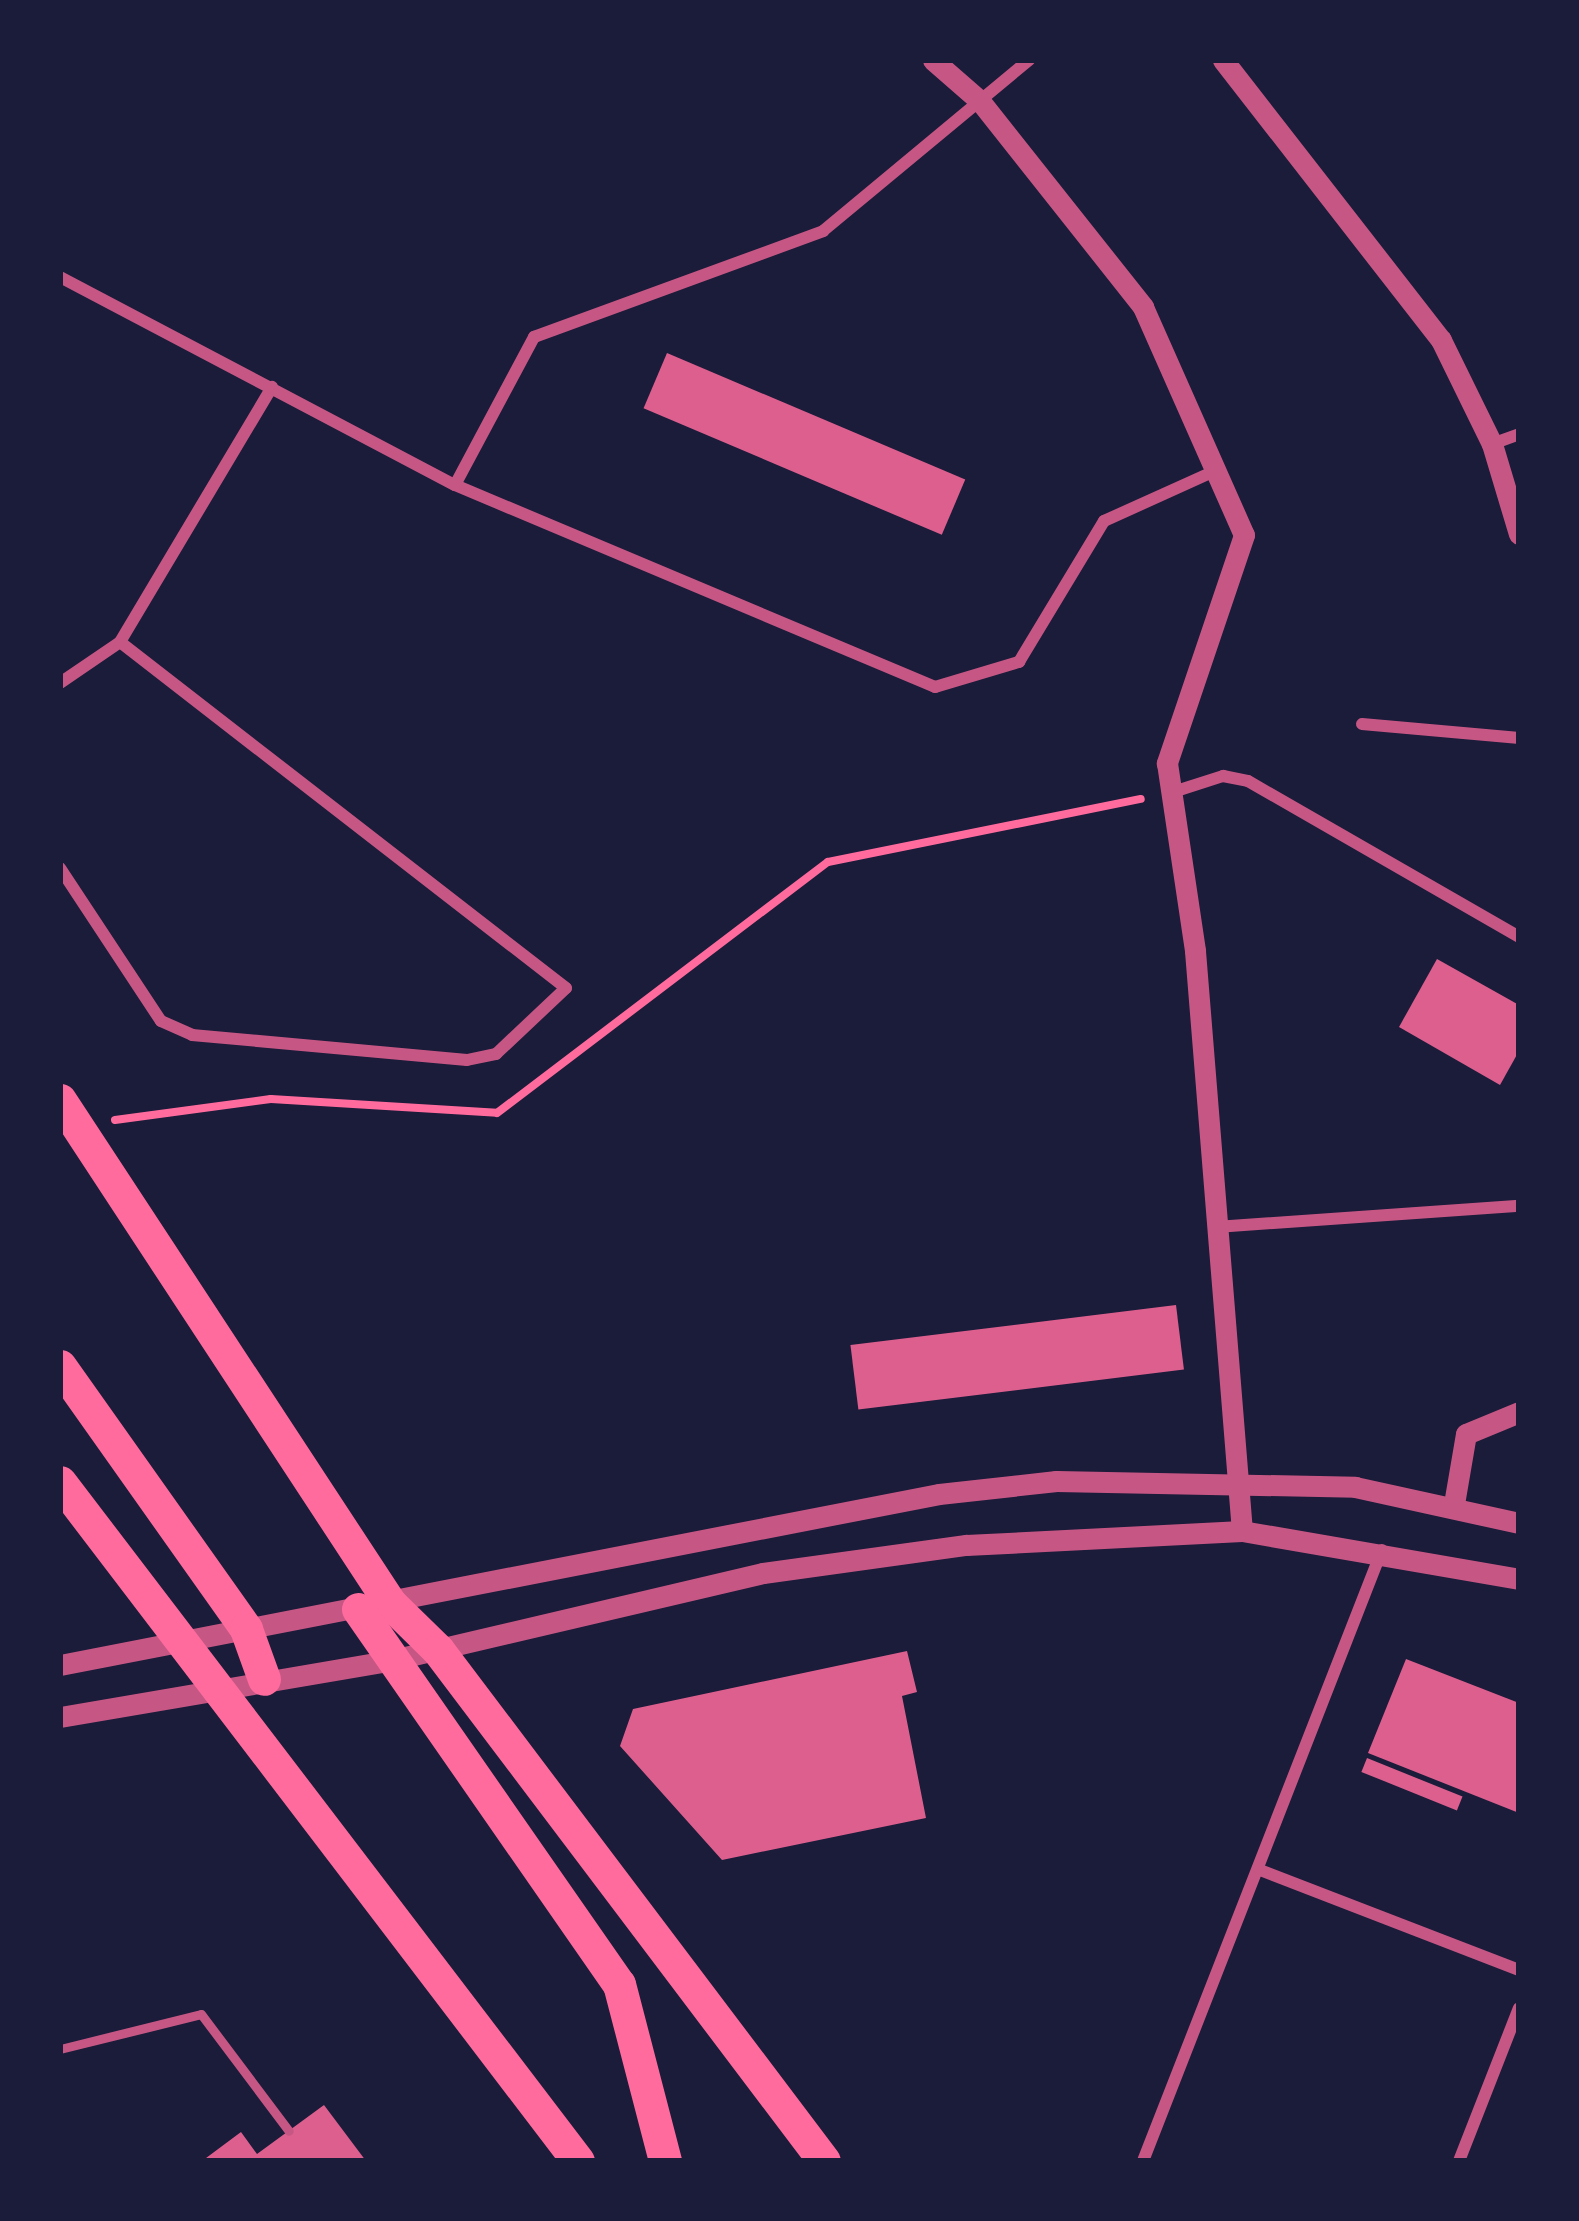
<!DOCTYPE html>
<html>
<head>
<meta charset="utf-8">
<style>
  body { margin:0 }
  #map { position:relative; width:1579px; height:2221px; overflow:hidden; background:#1b1b3a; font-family:"Work Sans",sans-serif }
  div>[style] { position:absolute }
  .building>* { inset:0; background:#dd5f8e; transform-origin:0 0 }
  .path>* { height:8px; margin:-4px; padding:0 4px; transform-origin:4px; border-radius:4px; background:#ff6b9d }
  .service>* { height:9px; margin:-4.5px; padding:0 4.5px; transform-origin:4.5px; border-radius:4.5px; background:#c65784 }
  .minor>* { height:12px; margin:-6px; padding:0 6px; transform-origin:6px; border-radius:6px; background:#c65784 }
  .tertiary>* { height:21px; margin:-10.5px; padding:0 10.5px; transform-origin:10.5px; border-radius:10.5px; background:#c65784 }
  .trunk>* { height:33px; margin:-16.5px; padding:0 16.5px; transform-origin:16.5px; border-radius:16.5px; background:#ff6b9d }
  span { translate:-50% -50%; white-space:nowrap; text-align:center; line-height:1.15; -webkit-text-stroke:10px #1b1b3a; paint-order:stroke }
  .frame { position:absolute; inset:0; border:63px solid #1b1b3a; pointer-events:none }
</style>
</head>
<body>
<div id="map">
  <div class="building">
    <div style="left:667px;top:353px;width:324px;height:60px;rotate:23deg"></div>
    <div style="clip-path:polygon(1437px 959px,1519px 1005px,1519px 1051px,1500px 1085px,1399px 1027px)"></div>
    <div style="left:1176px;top:1305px;width:65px;height:328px;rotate:83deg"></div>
    <div style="clip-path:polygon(907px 1651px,917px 1692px,902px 1696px,926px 1818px,722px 1860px,620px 1746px,633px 1709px)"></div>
    <div style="clip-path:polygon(1406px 1659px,1519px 1703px,1519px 1813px,1368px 1753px)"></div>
    <div style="left:1367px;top:1758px;width:103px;height:15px;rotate:22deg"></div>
    <div style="clip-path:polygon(324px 2105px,366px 2161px,202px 2161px,241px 2132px,257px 2154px)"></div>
  </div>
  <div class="path">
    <div style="left:115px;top:1120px;width:157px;rotate:-7.7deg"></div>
    <div style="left:271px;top:1099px;width:226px;rotate:3.5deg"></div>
    <div style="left:497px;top:1113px;width:415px;rotate:-37.2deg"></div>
    <div style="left:828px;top:862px;width:319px;rotate:-11.4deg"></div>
  </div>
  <div class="service">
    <div style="left:60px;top:2049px;width:145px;rotate:-13.9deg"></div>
    <div style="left:201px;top:2014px;width:146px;rotate:53.1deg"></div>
  </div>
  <div class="minor">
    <div style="left:60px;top:277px;width:446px;rotate:27.8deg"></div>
    <div style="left:455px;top:485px;width:521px;rotate:22.82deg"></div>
    <div style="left:935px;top:687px;width:88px;rotate:-16.6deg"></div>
    <div style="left:1019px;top:662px;width:165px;rotate:-58.9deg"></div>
    <div style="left:1104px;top:521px;width:126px;rotate:-24.3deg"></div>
    <div style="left:1492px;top:444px;width:29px;rotate:-20deg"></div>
    <div style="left:455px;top:485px;width:168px;rotate:-61.9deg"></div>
    <div style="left:534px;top:337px;width:308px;rotate:-20.1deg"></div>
    <div style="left:823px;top:231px;width:268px;rotate:-39.7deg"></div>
    <div style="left:60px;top:683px;width:73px;rotate:-34.3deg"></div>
    <div style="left:120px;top:642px;width:297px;rotate:-59.2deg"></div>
    <div style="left:1362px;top:724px;width:158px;rotate:5.1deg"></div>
    <div style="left:1170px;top:793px;width:56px;rotate:-17.8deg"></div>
    <div style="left:1223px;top:776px;width:25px;rotate:11deg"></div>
    <div style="left:1248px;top:781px;width:313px;rotate:29.9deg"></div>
    <div style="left:60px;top:868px;width:183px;rotate:56.6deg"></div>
    <div style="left:161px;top:1021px;width:34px;rotate:24deg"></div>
    <div style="left:192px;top:1035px;width:276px;rotate:5.2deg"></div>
    <div style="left:467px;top:1060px;width:30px;rotate:-12deg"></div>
    <div style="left:496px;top:1054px;width:96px;rotate:-43.3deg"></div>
    <div style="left:566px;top:988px;width:564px;rotate:-142.2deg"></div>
    <div style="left:1216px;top:1227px;width:304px;rotate:-4deg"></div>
    <div style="left:1260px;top:1870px;width:278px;rotate:21.1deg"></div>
    <div style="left:1143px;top:2161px;width:656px;rotate:-68.64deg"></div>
    <div style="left:1459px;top:2161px;width:164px;rotate:-68.6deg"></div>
  </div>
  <div class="tertiary">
    <div style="left:933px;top:60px;width:62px;rotate:41.1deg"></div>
    <div style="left:980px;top:101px;width:263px;rotate:51.6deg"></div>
    <div style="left:1143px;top:307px;width:249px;rotate:66.1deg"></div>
    <div style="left:1244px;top:535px;width:241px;rotate:108.7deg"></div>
    <div style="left:1167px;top:763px;width:190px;rotate:81.5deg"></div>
    <div style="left:1195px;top:951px;width:582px;rotate:85.37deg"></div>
    <div style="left:1223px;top:60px;width:355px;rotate:52.1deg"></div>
    <div style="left:1441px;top:340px;width:116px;rotate:63.9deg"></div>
    <div style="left:1492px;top:444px;width:94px;rotate:73.3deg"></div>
    <div style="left:1454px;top:1504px;width:71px;rotate:-80.3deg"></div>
    <div style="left:1466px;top:1434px;width:57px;rotate:-22.5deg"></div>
    <div style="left:60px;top:1665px;width:895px;rotate:-11.01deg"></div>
    <div style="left:939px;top:1494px;width:118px;rotate:-6.3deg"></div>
    <div style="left:1056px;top:1481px;width:299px;rotate:1.1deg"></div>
    <div style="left:1355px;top:1487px;width:168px;rotate:12.4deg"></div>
    <div style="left:60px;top:1717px;width:333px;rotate:-9.7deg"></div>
    <div style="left:388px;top:1661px;width:385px;rotate:-13.2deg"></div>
    <div style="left:763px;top:1573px;width:205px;rotate:-7.9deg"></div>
    <div style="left:966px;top:1545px;width:276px;rotate:-2.9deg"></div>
    <div style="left:1242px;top:1531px;width:281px;rotate:9.8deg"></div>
  </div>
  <div class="trunk">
    <div style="left:60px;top:1100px;width:602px;rotate:56.73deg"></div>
    <div style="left:390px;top:1603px;width:67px;rotate:44.4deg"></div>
    <div style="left:438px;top:1650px;width:640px;rotate:52.93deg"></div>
    <div style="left:60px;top:1366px;width:322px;rotate:54.7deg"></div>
    <div style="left:246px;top:1629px;width:53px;rotate:70.2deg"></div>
    <div style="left:60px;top:1482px;width:854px;rotate:52.66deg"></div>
    <div style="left:358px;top:1609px;width:457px;rotate:55.2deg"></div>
    <div style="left:619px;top:1984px;width:183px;rotate:75.4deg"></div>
  </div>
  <div class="frame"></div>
</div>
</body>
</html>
